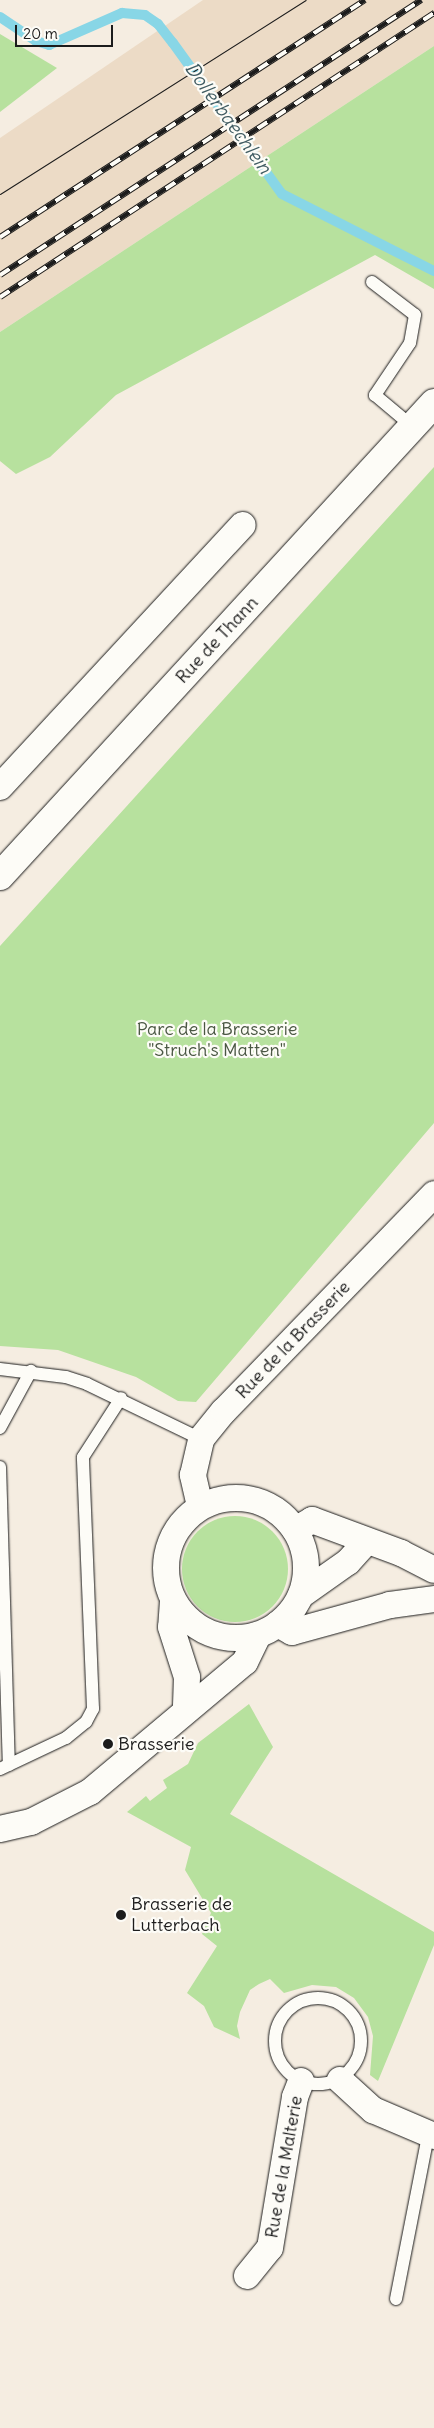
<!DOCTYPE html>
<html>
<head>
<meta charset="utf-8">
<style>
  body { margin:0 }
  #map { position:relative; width:434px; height:2428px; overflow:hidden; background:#f5ede1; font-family:Delius,sans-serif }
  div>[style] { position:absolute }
  .built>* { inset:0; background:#ecdbc6 }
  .green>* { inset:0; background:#b7e19e }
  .round { border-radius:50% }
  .stream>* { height:10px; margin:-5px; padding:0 5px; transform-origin:5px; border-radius:5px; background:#88d6e6 }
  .roads { filter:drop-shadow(0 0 1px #1c1c1c) drop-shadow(0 0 1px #1c1c1c) }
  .service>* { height:12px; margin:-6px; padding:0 6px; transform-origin:6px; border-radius:6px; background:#fdfcf7 }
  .service>.ring { margin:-6px; padding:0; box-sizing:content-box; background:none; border:12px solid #fdfcf7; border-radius:50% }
  .minor>* { height:26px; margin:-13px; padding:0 13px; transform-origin:13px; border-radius:13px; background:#fdfcf7 }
  .minor>.ring { margin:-13px; padding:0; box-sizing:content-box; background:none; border:26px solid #fdfcf7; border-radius:50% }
  .secondary>* { height:28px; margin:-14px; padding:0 14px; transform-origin:14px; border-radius:14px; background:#fdfcf7 }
  .tram>* { height:1px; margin:-0.5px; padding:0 0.5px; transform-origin:0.5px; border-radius:0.5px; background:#1c1c1c }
  .rail>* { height:5.5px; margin-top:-2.75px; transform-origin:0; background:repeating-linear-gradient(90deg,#fdfcf7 0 11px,#1c1c1c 0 22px); box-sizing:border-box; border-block:1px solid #1c1c1c }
  .dots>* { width:14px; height:14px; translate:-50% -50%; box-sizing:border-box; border:2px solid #fdfcf7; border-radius:50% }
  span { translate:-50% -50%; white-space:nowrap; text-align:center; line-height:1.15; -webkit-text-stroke:4.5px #fdfcf7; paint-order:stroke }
  .street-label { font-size:18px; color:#1c1c1c }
  .park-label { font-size:18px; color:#4a5743 }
  .poi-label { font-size:18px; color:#1c1c1c }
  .left { translate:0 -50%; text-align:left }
  .water-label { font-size:19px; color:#425d63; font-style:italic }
  .scale { position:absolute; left:15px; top:25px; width:98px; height:22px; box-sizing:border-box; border:2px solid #1c1c1c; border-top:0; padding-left:6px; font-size:15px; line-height:18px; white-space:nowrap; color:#1c1c1c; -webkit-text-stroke:4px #fdfcf7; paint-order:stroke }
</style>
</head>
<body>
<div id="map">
  <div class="built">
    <div style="clip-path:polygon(203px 0,434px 0,434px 46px,0 332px,0 138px)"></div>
  </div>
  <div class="green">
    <div style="clip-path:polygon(0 34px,57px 68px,0 112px)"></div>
    <div style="clip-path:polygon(434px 46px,434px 289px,375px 255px,116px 395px,50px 457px,16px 474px,0 461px,0 332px)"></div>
    <div style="clip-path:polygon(434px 467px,434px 1123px,196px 1402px,178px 1401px,136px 1377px,58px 1350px,0 1346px,0 946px)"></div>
    <div class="round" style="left:182px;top:1516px;width:106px;height:106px"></div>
    <div style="clip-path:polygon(249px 1704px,273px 1747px,230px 1814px,434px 1932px,434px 1945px,378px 2081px,370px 2075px,373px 2036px,368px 2017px,354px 1998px,336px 1987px,312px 1985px,284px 1993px,270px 1979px,259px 1984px,250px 1990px,240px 2012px,237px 2026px,240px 2039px,214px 2027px,204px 2006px,187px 1993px,217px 1946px,202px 1934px,211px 1913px,185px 1870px,191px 1847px,127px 1812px,146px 1796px,150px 1801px,167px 1788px,163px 1780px,188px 1764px,198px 1743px)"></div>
  </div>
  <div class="stream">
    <div style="left:0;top:17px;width:43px;rotate:33.7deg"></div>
    <div style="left:36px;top:41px;width:14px;rotate:17deg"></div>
    <div style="left:49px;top:45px;width:80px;rotate:-23.7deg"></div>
    <div style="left:122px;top:13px;width:23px;rotate:5deg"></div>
    <div style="left:145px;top:15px;width:16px;rotate:35deg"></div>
    <div style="left:158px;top:24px;width:24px;rotate:52deg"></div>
    <div style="left:173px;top:43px;width:186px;rotate:54.2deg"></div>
    <div style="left:282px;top:194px;width:170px;rotate:26.9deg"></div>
  </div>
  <div class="roads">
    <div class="service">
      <div style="left:372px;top:282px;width:54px;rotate:37.5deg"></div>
      <div style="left:415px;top:315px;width:28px;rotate:100deg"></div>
      <div style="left:410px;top:343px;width:63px;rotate:123.9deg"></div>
      <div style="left:375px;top:395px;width:50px;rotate:40.1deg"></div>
      <div style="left:0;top:1369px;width:66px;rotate:6.9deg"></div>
      <div style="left:66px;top:1377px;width:22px;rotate:18deg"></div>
      <div style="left:87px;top:1384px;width:127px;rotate:25.8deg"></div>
      <div style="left:0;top:1428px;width:65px;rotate:-61.5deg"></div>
      <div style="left:0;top:1467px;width:298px;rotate:88.3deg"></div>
      <div style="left:0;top:1769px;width:73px;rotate:-25.2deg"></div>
      <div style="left:66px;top:1738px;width:26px;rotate:-39deg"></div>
      <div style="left:86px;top:1722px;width:15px;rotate:-62deg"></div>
      <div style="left:93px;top:1709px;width:252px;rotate:-92.3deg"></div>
      <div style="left:83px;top:1457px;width:70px;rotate:-57.2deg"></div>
      <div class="ring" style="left:275px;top:1998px;width:74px;height:74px"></div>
      <div style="left:396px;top:2299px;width:166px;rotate:-78.9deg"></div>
    </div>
    <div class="minor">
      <div style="left:0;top:787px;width:357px;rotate:-47.2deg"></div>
      <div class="ring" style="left:166px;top:1498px;width:114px;height:114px"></div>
      <div style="left:200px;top:1506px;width:32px;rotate:-103deg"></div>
      <div style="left:193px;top:1475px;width:37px;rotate:-77deg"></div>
      <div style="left:201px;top:1439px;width:36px;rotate:-51deg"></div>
      <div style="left:224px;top:1411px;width:302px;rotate:-45.9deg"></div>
      <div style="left:295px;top:1530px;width:20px;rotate:-30deg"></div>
      <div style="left:312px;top:1520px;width:95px;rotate:20.3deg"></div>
      <div style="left:401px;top:1553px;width:37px;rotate:27deg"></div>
      <div style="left:301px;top:1595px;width:57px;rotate:-35.1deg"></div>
      <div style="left:348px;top:1562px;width:28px;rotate:-48deg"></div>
      <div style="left:173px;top:1601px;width:26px;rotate:94deg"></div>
      <div style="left:171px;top:1627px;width:52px;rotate:72.3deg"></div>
      <div style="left:187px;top:1677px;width:32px;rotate:92deg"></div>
      <div style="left:278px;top:1624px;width:16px;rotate:30deg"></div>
      <div style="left:292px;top:1632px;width:102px;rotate:-15.4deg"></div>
      <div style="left:390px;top:1605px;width:44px;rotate:-7.8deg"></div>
      <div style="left:0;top:1829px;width:32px;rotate:-13deg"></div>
      <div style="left:31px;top:1822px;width:66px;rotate:-27deg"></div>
      <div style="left:90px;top:1792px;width:202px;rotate:-40deg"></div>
      <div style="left:245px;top:1662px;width:30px;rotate:-64deg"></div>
      <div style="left:340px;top:2080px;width:45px;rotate:42.3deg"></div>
      <div style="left:373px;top:2110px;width:66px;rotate:23.1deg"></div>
      <div style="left:247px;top:2276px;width:36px;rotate:-51deg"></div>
      <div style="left:270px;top:2248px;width:153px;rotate:-80.6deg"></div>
      <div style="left:295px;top:2097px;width:17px;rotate:-69deg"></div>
    </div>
    <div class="secondary">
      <div style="left:0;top:876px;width:642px;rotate:-47.46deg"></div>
    </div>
  </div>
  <div class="tram">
    <div style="left:0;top:194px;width:362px;rotate:-32.4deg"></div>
  </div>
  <div class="rail">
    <div style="left:0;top:237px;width:435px;rotate:-33deg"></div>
    <div style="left:0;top:275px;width:503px;rotate:-33.15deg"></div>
    <div style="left:0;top:297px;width:519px;rotate:-33.2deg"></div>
  </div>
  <div class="dots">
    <div style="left:108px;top:1744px;background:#1c1c1c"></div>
    <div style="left:121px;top:1915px;background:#1c1c1c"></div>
  </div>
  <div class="street-label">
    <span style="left:217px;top:640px;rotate:-47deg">Rue de Thann</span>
    <span style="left:293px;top:1340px;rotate:-46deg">Rue de la Brasserie</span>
    <span style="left:284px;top:2167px;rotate:-80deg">Rue de la Malterie</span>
  </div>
  <div class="park-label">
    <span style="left:217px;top:1040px">Parc de la Brasserie<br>"Struch's Matten"</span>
  </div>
  <div class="poi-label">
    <span class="left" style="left:118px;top:1744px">Brasserie</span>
    <span class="left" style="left:131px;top:1915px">Brasserie de<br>Lutterbach</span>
  </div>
  <div class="water-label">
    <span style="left:228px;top:118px;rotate:54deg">Dollerbaechlein</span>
  </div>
  <div class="scale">20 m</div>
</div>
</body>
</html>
